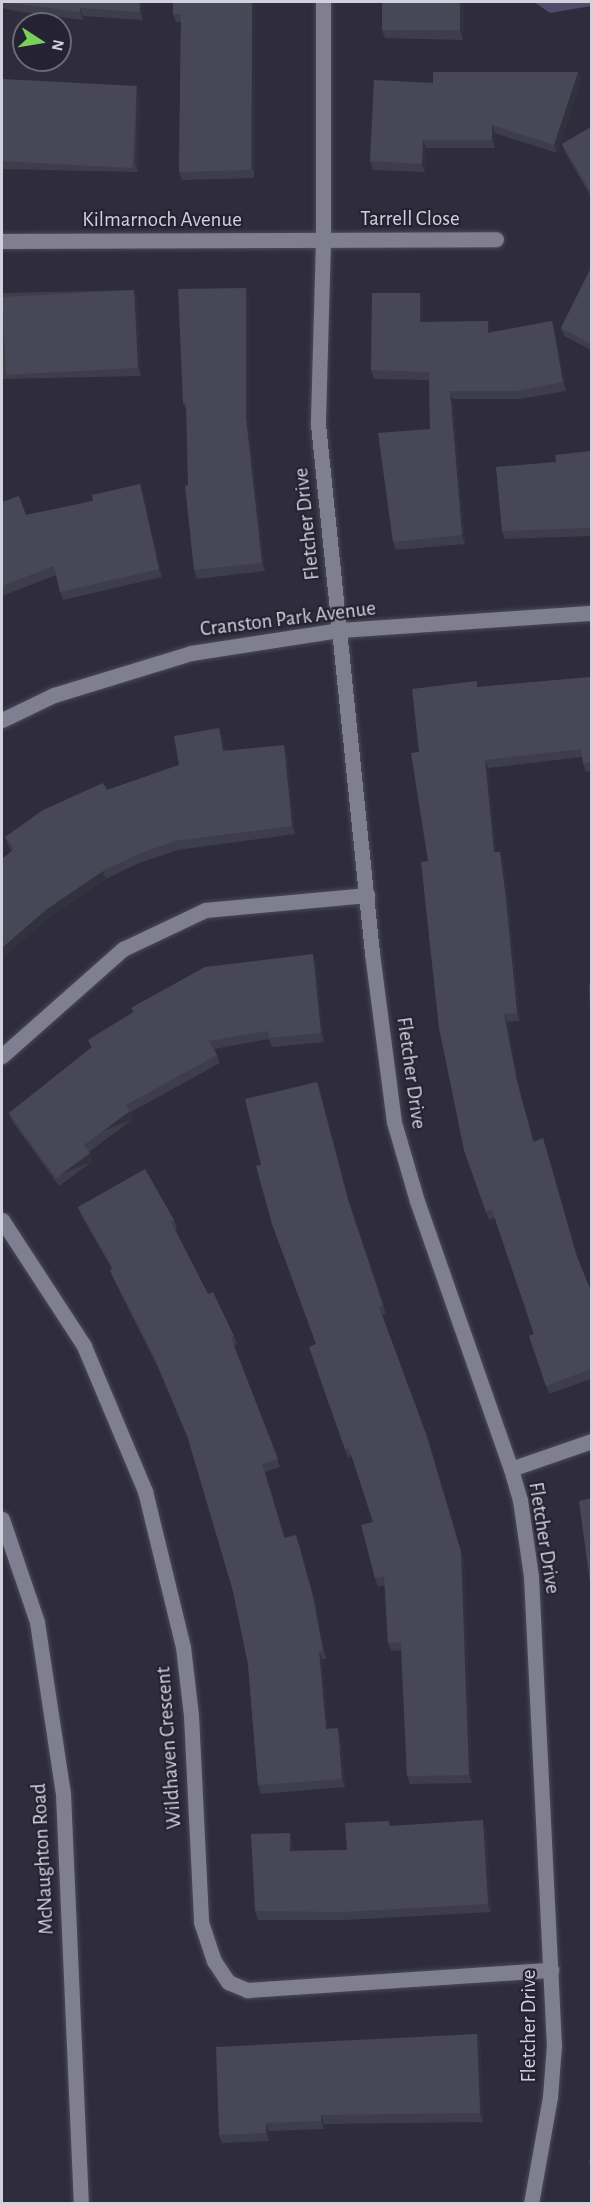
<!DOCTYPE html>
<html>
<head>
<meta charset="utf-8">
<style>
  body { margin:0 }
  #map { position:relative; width:593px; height:2205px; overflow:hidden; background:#2f2d3d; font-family:"Alegreya Sans",sans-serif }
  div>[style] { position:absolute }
  .green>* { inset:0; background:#4e4b6b }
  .roads { filter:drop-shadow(0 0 2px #4b4a57) drop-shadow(0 0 2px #4b4a57) }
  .street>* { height:15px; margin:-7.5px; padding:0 7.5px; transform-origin:7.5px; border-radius:7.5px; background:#807f92 }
  .secondary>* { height:15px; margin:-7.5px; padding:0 7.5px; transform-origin:7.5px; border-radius:7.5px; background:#807f92 }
  .wall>* { inset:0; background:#3e3d4c }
  .shaded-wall>* { inset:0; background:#32323e; transform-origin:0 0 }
  .building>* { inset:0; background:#484758; transform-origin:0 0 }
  span { translate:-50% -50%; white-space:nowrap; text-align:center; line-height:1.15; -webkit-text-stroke:4.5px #252333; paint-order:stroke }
  .street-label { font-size:21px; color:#d1d1db }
  .frame { position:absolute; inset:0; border:3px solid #d1d1db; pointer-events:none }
  .north { position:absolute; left:12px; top:12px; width:60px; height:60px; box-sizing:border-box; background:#252333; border:2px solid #6a6976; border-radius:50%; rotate:102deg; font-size:16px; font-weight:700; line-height:24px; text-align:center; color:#d1d1db }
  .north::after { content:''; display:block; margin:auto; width:21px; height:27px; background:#78d158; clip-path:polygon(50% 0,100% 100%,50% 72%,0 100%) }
</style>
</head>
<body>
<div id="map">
  <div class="green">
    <div style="clip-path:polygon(534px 2px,591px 2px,591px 6px,550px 13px)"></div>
  </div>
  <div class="roads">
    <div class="street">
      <div style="left:323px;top:2px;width:238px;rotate:90deg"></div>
      <div style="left:323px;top:240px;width:184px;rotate:91.6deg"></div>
      <div style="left:318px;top:424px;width:532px;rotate:84.17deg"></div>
      <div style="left:372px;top:953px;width:170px;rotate:82.6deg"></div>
      <div style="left:394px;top:1122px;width:82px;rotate:73.8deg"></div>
      <div style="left:417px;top:1201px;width:284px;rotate:70.7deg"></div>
      <div style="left:511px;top:1469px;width:32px;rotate:74deg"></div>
      <div style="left:520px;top:1500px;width:77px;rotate:81.8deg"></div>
      <div style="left:531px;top:1576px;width:470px;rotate:87.2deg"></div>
      <div style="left:554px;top:2045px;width:52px;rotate:94.4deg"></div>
      <div style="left:550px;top:2097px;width:109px;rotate:100.1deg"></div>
      <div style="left:2px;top:241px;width:494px;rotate:-0.2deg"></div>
      <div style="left:2px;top:1056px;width:162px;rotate:-41.5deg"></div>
      <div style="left:123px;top:949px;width:91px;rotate:-25.4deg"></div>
      <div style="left:205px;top:910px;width:163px;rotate:-5.3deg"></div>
      <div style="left:2px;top:1220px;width:150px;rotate:56.9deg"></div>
      <div style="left:84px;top:1346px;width:157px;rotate:67.2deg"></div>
      <div style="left:145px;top:1491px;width:161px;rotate:76.3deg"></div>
      <div style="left:183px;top:1647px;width:68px;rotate:83.3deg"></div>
      <div style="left:191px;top:1715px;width:207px;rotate:87.2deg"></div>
      <div style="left:201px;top:1922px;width:41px;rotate:71.6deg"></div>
      <div style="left:214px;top:1961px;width:25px;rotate:56deg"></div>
      <div style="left:228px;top:1982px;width:21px;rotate:23deg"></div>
      <div style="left:247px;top:1990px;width:305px;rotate:-3.8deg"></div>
      <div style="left:511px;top:1469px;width:86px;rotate:-19.1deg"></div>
    </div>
    <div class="secondary">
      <div style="left:2px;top:720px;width:58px;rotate:-25.7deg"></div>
      <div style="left:54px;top:695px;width:143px;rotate:-17deg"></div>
      <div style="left:191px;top:653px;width:151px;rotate:-8.8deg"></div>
      <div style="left:340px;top:630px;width:253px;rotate:-3.9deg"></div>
      <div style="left:2px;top:1519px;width:109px;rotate:71.2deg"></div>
      <div style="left:37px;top:1622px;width:174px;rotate:81.4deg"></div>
      <div style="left:63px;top:1794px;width:410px;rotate:87.5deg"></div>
    </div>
  </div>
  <div class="wall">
    <div style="clip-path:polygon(2px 2px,143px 2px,143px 20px,83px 16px,83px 20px,21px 12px,2px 8px)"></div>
    <div style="clip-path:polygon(173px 2px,255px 2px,254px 178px,182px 180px,179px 172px,181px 22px,176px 22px,173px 14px)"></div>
    <div style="clip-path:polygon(464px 2px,463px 40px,385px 38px,382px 30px)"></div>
    <div style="clip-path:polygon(578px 72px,581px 80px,557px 153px,495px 133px,495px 148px,426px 148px,425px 172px,373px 170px,370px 161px,433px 83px)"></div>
    <div style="clip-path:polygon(2px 79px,140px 94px,138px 172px,2px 169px)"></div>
    <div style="clip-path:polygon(591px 127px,591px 197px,565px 152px,562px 144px)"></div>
    <div style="clip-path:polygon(591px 268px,591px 350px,564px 336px,561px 328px)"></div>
    <div style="clip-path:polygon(246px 288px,249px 296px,249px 428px,265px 571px,197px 579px,194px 570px,187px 411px,183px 403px)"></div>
    <div style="clip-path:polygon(134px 290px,137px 298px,141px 376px,2px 379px,2px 293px)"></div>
    <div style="clip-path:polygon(420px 293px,423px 301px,423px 322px,491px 330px,491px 332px,552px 321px,555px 329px,566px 391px,520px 399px,453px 399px,465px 544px,396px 550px,393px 542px,430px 429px,429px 380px,374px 379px,371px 370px)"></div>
    <div style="clip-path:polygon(591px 451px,591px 536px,505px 539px,502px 531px,556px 462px)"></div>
    <div style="clip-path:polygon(140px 484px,143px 492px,162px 577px,63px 600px,60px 592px,56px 575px,2px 596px,2px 502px,26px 515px,93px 501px)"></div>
    <div style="clip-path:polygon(591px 677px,591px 771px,586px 772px,583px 763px,582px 757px,488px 768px,496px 852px,503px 860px,509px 907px,520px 1021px,507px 1022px,520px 1091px,534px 1142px,546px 1146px,578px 1260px,591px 1291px,591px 1379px,549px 1394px,529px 1336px,534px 1334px,495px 1218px,489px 1220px,464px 1150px,428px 861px,419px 752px,479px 687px)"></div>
    <div style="clip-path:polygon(219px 728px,222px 736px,225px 751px,287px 753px,295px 834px,178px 850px,139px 863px,106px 879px,50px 917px,8px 845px,5px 837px,107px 790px,179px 765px)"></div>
    <div style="clip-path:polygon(316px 962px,324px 1042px,272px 1047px,269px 1039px,214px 1049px,220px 1063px,131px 1112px,133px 1119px,89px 1152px,93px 1161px,59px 1186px,12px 1121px,9px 1113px,91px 1048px,88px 1040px,133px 1012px,131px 1008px)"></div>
    <div style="clip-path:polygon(317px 1082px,320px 1090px,351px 1208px,386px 1314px,382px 1315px,429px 1442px,464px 1560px,472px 1783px,410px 1784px,407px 1776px,401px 1650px,391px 1651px,388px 1643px,385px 1585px,378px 1587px,375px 1578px,373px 1522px,352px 1456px,348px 1458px,309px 1347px,316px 1344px)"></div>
    <div style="clip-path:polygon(78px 1207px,174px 1220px,177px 1228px,175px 1230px,208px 1294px,234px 1336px,237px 1344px,234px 1346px,280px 1467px,265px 1472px,285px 1538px,299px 1543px,316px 1605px,326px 1659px,322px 1659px,328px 1728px,341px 1736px,345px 1787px,261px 1794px,258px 1785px,248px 1664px,233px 1591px,188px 1439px,159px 1370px,113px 1278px,110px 1270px,112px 1269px,81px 1215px)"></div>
    <div style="clip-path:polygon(389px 1821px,390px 1826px,486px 1828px,491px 1912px,345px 1920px,258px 1920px,255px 1911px,293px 1841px,293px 1851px,347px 1850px)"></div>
    <div style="clip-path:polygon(477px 2034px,480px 2042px,483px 2122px,324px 2124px,324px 2129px,269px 2131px,269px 2141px,222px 2143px,219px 2135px)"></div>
  </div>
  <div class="shaded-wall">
    <div style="clip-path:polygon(140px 2px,143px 2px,143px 20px,140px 12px)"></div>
    <div style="left:252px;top:2px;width:3px;height:168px"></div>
    <div style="clip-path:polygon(460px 2px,464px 2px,463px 40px,460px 31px)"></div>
    <div style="clip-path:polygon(80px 8px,83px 16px,83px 20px,80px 12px)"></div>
    <div style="clip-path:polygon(578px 72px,581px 80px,557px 153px,554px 145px)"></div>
    <div style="clip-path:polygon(137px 86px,140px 94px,138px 172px,135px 164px)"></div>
    <div style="clip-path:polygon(492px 125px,495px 133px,495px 148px,492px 140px)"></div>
    <div style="clip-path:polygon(423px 140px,426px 148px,425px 172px,422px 164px)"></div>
    <div style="clip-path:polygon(246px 288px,249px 296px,249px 428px,265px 571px,262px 563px,246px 419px)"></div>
    <div style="clip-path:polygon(134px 290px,137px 298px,141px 376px,138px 368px)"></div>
    <div style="clip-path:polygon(420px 293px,423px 301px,423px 330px,420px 322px)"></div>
    <div style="clip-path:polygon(488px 321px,491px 330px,491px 341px,488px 333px)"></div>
    <div style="clip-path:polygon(552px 321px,555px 329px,566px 391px,563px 382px)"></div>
    <div style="clip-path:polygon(450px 391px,453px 399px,465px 544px,462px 535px)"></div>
    <div style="clip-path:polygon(140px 484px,143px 492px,162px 577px,159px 569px)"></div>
    <div style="clip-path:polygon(219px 728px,222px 736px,226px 759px,223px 751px)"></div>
    <div style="clip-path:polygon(284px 745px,287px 753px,295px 834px,292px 826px)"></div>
    <div style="clip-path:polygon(485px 760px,488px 768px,497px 861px,494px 852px)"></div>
    <div style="clip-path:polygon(500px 852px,503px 860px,509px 907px,520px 1021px,517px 1013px)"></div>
    <div style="clip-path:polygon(103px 871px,106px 879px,50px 917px,2px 959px,2px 948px,47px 909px)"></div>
    <div style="clip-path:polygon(313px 954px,316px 962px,324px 1042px,321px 1033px)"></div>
    <div style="clip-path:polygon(504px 1014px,507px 1022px,520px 1091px,536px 1150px,517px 1082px)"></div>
    <div style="clip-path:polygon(317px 1082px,320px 1090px,351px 1208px,386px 1314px,348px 1200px)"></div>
    <div style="left:130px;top:1111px;width:9px;height:57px;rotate:69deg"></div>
    <div style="clip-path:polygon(543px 1138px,546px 1146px,579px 1263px,576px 1254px)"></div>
    <div style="left:90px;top:1153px;width:9px;height:42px;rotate:69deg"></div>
    <div style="clip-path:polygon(426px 1434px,464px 1560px,472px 1783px,469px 1775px)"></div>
    <div style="clip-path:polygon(296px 1535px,316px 1605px,326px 1659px,323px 1650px)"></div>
    <div style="clip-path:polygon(319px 1651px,322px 1659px,329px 1737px,326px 1729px)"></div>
    <div style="clip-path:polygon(338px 1728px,341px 1736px,345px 1787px,342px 1779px)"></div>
    <div style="clip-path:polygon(483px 1820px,486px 1828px,491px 1912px,488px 1904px)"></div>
    <div style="clip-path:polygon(290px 1833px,293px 1841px,293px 1859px,290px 1851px)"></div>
    <div style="clip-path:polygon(477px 2034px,480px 2042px,483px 2122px,480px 2113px)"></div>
    <div style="clip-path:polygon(321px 2115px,324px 2124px,324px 2129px,321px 2121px)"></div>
    <div style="clip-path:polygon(266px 2123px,269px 2131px,269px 2141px,266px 2133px)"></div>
  </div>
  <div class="building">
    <div style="clip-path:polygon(7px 2px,140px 2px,140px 12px,80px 8px,80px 12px,18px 4px)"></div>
    <div style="clip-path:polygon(173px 2px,252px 2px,251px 170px,179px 172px,181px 14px,173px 14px)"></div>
    <div style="left:382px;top:2px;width:78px;height:28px"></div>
    <div style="clip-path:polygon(433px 72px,578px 72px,554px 145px,492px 125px,492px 140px,423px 140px,422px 164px,370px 161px,374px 80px,433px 83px)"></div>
    <div style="left:2px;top:79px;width:135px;height:82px;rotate:3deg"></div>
    <div style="clip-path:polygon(591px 127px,591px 190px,590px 191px,562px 144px)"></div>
    <div style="clip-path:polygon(591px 268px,591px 344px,561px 328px)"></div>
    <div style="clip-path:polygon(246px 288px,246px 419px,262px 563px,194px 570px,185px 486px,188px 485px,186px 403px,183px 403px,178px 289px)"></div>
    <div style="left:134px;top:290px;width:78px;height:132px;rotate:87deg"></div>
    <div style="clip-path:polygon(372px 293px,420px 293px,420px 322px,488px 321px,488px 333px,552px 321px,563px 382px,517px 391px,450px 391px,462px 535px,393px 542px,378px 433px,430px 429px,429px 372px,371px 370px)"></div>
    <div style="clip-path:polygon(591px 451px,591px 528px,502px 531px,496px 467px,556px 462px,555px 455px)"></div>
    <div style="clip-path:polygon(140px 484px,159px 569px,60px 592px,54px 566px,2px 586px,2px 502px,19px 496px,26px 515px,93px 501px,92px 495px)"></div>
    <div style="clip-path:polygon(591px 677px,591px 762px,583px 763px,581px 749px,485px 760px,494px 852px,500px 852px,506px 899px,517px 1013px,504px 1014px,517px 1082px,533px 1142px,543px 1138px,576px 1254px,591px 1291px,591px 1369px,546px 1386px,529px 1336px,534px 1334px,492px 1210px,486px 1212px,464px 1150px,439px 1028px,421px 862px,428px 861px,411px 753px,419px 752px,412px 689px,477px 681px,477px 687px)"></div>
    <div style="clip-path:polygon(219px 728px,223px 751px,284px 745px,292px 826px,175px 841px,136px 855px,103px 871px,47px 909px,2px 948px,2px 859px,14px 849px,5px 837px,43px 810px,103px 783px,107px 790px,179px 765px,174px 736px)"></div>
    <div style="clip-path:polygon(313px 954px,321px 1033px,269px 1038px,268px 1031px,209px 1041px,217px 1055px,126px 1105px,130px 1111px,84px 1145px,90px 1153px,56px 1178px,9px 1113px,92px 1047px,88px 1040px,134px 1012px,131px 1008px,205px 967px)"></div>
    <div style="clip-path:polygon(589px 985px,591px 985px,591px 1035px)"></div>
    <div style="clip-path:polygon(317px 1082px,348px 1200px,383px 1305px,379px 1307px,426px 1434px,461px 1552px,469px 1775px,407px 1776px,401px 1642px,388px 1643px,384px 1576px,375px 1578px,361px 1525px,373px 1522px,349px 1448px,345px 1449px,309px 1347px,316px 1344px,272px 1224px,256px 1166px,261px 1165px,245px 1099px)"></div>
    <div style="clip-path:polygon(145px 1169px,174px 1220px,171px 1222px,208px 1294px,213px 1292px,234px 1336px,231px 1338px,278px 1459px,262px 1464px,284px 1538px,296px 1535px,313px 1597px,323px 1650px,319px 1651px,326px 1729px,338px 1728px,342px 1779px,258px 1785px,248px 1664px,233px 1591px,187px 1435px,156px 1361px,110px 1270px,113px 1269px,78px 1207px)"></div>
    <div style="clip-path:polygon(591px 1498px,591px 1590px,579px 1501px)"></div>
    <div style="clip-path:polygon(483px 1820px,488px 1904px,342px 1912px,255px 1911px,251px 1834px,290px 1833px,290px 1851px,347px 1850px,345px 1823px,389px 1821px,389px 1826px)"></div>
    <div style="clip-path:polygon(477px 2034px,480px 2113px,321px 2115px,321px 2121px,266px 2123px,266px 2133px,219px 2135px,216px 2047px)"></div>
    <div style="clip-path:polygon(591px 2155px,591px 2164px,589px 2163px)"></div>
  </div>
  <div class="street-label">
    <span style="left:410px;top:219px">Tarrell Close</span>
    <span style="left:162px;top:220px">Kilmarnoch Avenue</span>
    <span style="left:307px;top:524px;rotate:-96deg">Fletcher Drive</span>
    <span style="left:288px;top:619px;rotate:-7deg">Cranston Park Avenue</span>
    <span style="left:411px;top:1073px;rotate:82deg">Fletcher Drive</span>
    <span style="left:544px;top:1538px;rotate:81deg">Fletcher Drive</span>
    <span style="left:169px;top:1748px;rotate:-94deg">Wildhaven Crescent</span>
    <span style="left:43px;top:1859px;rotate:-93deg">McNaughton Road</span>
    <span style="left:529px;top:2026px;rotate:-90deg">Fletcher Drive</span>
  </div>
  <div class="frame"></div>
  <div class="north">N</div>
</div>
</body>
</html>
